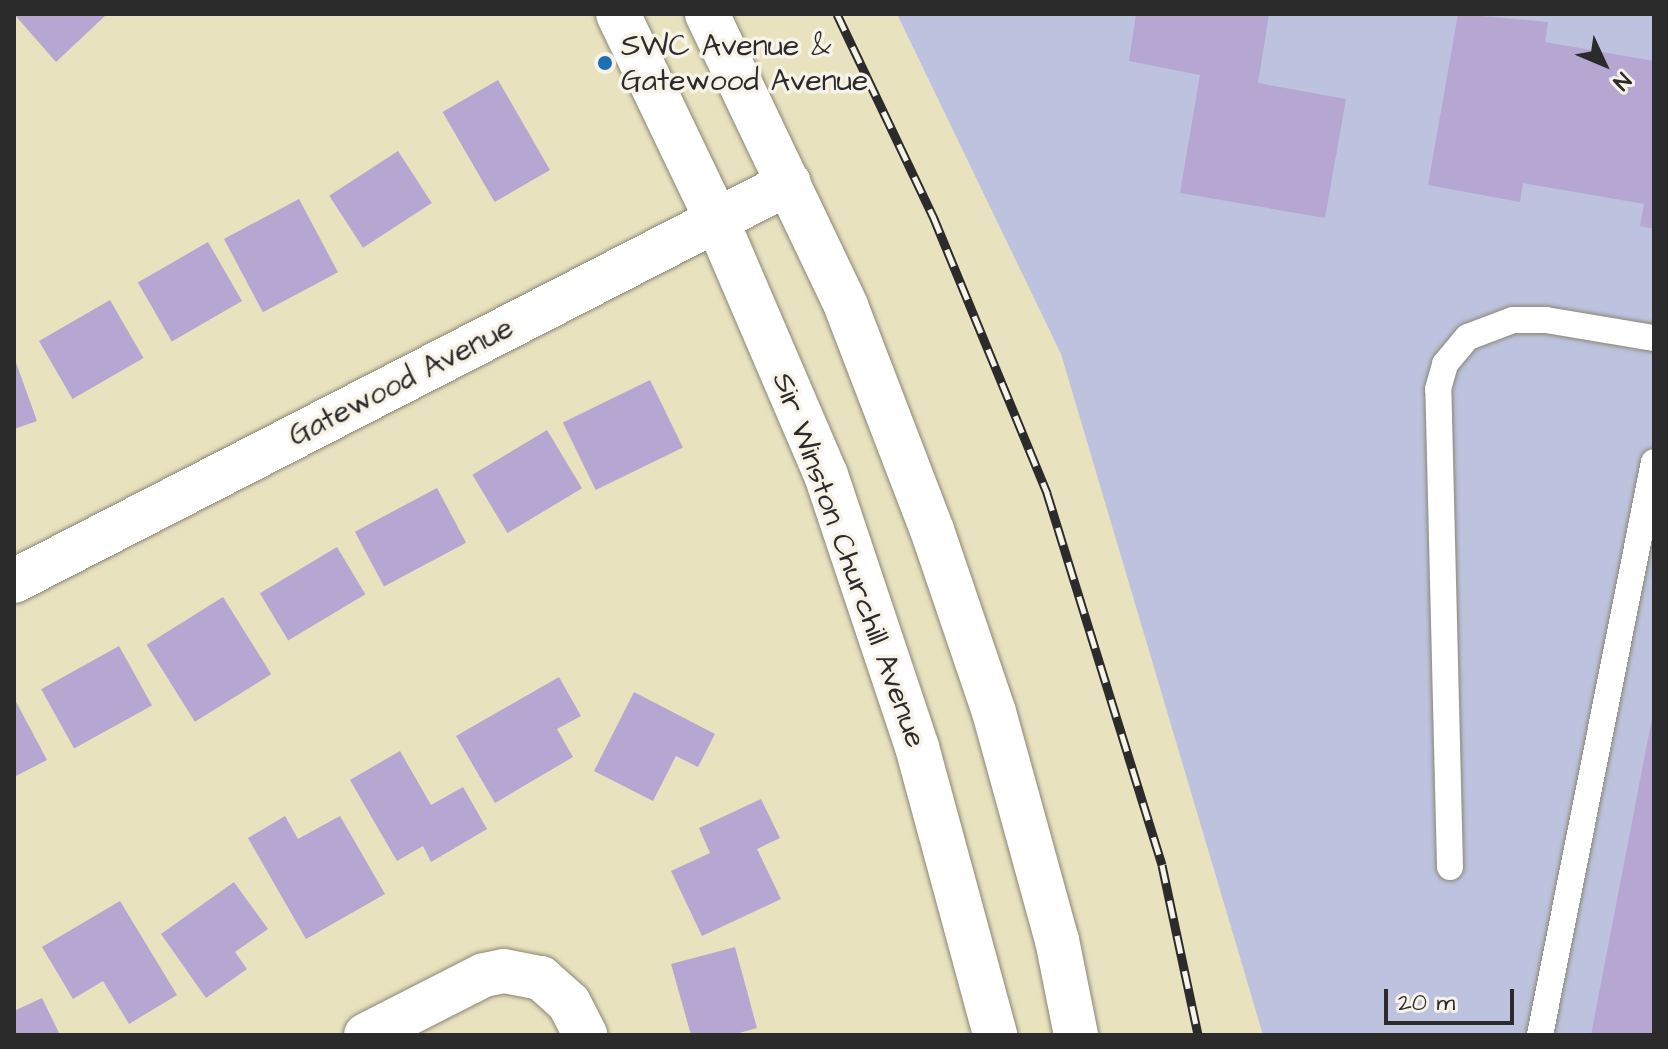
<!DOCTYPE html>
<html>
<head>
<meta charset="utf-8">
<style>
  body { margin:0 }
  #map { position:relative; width:1668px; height:1049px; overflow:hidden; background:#e9e2bf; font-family:"Architects Daughter",sans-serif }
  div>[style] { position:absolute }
  .industrial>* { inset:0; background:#bdc3de }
  .building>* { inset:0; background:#b6a6d2; transform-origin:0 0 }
  .roads { filter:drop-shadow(0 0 2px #8a8675) drop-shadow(0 0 2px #8a8675) }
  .service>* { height:26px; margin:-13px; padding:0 13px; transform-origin:13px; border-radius:13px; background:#fff }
  .minor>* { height:44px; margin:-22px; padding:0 22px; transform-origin:22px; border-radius:22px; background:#fff }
  .tertiary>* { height:44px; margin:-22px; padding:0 22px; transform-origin:22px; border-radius:22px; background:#fff }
  .secondary>* { height:44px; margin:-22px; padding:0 22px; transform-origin:22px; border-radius:22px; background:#fff }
  .rail>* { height:9px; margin-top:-4.5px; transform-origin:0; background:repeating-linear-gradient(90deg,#f7f3e8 0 18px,#2b2b2b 0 36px); box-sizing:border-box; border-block:2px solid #2b2b2b }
  .dots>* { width:22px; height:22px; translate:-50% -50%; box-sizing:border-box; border:4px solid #f7f3e8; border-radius:50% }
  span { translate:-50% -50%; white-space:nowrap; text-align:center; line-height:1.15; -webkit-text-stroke:7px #f7f3e8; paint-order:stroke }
  .poi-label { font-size:30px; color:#2b2b2b }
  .left { translate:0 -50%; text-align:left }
  .street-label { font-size:30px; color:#2b2b2b }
  .frame { position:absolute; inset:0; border:16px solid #2b2b2b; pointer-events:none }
  .north { position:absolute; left:1564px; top:24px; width:80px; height:80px; -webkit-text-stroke:6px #f7f3e8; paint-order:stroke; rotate:134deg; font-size:22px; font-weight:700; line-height:32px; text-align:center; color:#2b2b2b }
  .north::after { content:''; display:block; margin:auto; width:28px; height:36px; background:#2b2b2b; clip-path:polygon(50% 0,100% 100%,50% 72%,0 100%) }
  .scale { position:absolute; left:1384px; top:989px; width:130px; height:36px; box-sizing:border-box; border:4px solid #2b2b2b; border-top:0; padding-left:10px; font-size:24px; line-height:28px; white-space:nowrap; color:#2b2b2b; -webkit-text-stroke:6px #f7f3e8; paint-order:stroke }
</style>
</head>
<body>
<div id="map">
  <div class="industrial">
    <div style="clip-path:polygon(897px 14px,1654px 14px,1654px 1035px,1263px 1035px,1061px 354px)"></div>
  </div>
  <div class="building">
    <div style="clip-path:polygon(14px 14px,107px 14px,56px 62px)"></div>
    <div style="clip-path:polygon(1136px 14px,1269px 14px,1258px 83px,1346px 99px,1325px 218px,1180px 193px,1200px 75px,1129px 61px)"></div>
    <div style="clip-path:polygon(1458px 14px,1548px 22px,1545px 42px,1654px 61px,1654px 229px,1640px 226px,1644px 204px,1523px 183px,1520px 202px,1428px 185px)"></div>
    <div style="left:498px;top:80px;width:104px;height:64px;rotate:60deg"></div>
    <div style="left:398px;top:151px;width:62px;height:82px;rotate:57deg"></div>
    <div style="left:299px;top:199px;width:83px;height:85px;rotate:62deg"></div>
    <div style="left:208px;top:242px;width:68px;height:81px;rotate:60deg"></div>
    <div style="left:110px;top:300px;width:67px;height:82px;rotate:60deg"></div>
    <div style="clip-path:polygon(14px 357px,37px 421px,14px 429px)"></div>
    <div style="left:650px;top:380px;width:75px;height:97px;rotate:64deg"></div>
    <div style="left:547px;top:430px;width:68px;height:87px;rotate:59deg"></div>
    <div style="left:437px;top:488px;width:62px;height:93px;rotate:62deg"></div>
    <div style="left:337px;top:547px;width:55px;height:90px;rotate:59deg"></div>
    <div style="left:223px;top:597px;width:91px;height:90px;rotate:58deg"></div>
    <div style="left:119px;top:646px;width:68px;height:89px;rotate:61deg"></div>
    <div style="clip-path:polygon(559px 677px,581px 716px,557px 729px,573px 757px,495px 803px,456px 736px)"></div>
    <div style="clip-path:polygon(634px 692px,715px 734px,698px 767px,676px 756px,653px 801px,594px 771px)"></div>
    <div style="clip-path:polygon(14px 698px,47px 760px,14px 777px)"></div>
    <div style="clip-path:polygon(1653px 713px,1654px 1035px,1591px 1035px)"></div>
    <div style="clip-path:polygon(400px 751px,431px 805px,463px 787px,487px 829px,431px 862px,423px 846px,397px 861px,350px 780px)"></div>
    <div style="clip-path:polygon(761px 799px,780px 838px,757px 849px,781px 899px,702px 936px,671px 871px,710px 853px,699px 828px)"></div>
    <div style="clip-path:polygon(285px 816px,298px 839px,340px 816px,385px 894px,306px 939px,248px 838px)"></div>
    <div style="clip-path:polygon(234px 882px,268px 929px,235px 952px,247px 969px,206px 998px,161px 934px)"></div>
    <div style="clip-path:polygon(120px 901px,177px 995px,129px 1024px,103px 981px,73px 999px,42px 947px)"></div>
    <div style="clip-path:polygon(735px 947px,757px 1028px,732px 1035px,691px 1035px,671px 964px)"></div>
    <div style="clip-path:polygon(42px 998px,60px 1035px,14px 1035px,14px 1011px)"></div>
  </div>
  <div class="roads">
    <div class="service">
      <div style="left:1450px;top:867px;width:478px;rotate:-91.4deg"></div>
      <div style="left:1438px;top:389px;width:26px;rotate:-74deg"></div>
      <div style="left:1445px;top:364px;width:35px;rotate:-50deg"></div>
      <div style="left:1468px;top:337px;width:48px;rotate:-20.7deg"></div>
      <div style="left:1513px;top:320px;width:33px"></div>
      <div style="left:1546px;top:320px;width:109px;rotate:9.5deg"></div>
      <div style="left:1540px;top:1035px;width:584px;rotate:-78.75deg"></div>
    </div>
    <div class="minor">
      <div style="left:366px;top:1035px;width:132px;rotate:-27deg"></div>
      <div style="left:484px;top:975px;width:20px;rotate:-11deg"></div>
      <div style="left:504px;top:971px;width:38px;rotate:11deg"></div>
      <div style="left:541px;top:978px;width:38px;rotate:42deg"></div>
      <div style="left:569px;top:1003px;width:36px;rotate:63deg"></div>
    </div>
    <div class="tertiary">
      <div style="left:14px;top:581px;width:871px;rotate:-27.18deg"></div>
    </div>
    <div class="secondary">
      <div style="left:618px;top:14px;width:229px;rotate:64.4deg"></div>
      <div style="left:717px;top:221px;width:276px;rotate:66.8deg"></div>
      <div style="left:826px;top:475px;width:287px;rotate:71.5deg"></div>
      <div style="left:917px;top:747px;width:298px;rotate:74.8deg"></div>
      <div style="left:707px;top:14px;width:323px;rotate:64.5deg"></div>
      <div style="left:846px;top:306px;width:240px;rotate:69deg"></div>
      <div style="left:932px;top:530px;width:192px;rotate:71.2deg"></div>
      <div style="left:994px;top:712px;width:237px;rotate:74.6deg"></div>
      <div style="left:1057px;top:940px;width:97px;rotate:78.7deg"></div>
    </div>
  </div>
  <div class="rail">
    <div style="left:837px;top:14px;width:224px;rotate:64.6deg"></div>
    <div style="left:933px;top:216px;width:300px;rotate:67.6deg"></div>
    <div style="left:1047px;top:493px;width:389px;rotate:72.8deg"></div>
    <div style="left:1162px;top:865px;width:174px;rotate:78deg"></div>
  </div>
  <div class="dots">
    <div style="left:605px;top:63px;background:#1f6fb2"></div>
  </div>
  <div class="poi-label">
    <span class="left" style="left:621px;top:63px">SWC Avenue &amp;<br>Gatewood Avenue</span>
  </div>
  <div class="street-label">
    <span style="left:401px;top:382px;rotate:-27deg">Gatewood Avenue</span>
    <span style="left:849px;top:560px;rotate:70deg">Sir Winston Churchill Avenue</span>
  </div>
  <div class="frame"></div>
  <div class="north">N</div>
  <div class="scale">20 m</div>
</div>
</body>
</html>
